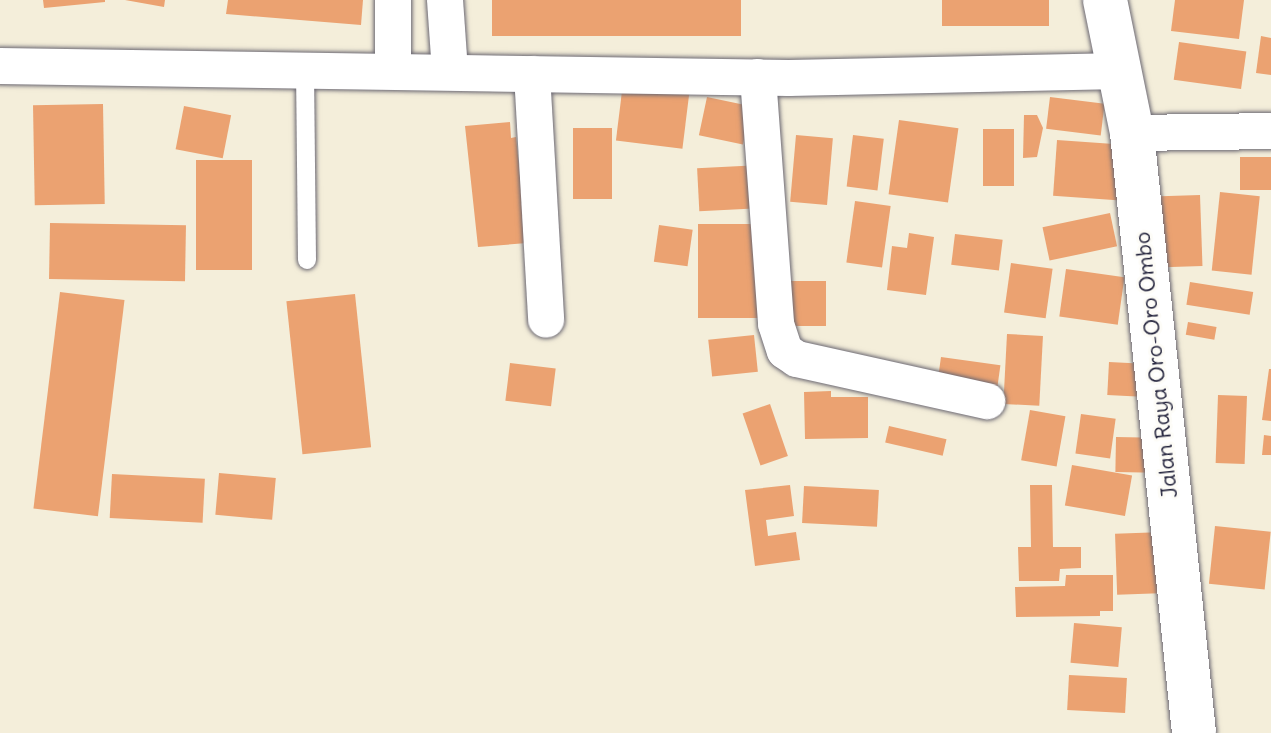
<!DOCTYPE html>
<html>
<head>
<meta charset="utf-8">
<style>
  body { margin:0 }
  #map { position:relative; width:1271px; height:733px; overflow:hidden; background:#f4eeda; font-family:Delius,sans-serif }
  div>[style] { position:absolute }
  .building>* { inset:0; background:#eba271; transform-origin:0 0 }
  .roads { filter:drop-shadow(0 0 2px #6c6973) drop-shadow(0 0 2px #6c6973) }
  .lane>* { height:18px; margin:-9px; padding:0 9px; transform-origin:9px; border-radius:9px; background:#fff }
  .street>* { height:36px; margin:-18px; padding:0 18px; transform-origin:18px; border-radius:18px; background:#fff }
  .secondary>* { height:44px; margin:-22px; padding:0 22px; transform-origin:22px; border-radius:22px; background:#fff }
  span { translate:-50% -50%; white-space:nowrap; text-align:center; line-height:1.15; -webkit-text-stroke:6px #fdfcf7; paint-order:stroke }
  .street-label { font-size:22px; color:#22223b }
</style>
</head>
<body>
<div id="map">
  <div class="building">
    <div style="clip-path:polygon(43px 0,105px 0,105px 2px,44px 8px)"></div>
    <div style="clip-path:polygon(125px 0,165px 0,164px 7px)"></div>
    <div style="clip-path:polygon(228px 0,363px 0,361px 25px,226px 14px)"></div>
    <div style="left:492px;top:0;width:249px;height:36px"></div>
    <div style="left:942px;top:0;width:107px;height:26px"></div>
    <div style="clip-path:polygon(1175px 0,1244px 0,1239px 39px,1171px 31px)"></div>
    <div style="clip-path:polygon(1261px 36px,1271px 38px,1271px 75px,1256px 73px)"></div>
    <div style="left:1179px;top:42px;width:68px;height:38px;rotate:8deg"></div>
    <div style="left:623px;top:83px;width:67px;height:58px;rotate:7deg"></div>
    <div style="left:707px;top:97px;width:45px;height:39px;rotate:12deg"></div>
    <div style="left:1050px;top:97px;width:55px;height:32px;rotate:7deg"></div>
    <div style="left:103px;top:104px;width:100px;height:70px;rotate:89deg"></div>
    <div style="left:184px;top:106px;width:48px;height:44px;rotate:11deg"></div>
    <div style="clip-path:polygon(1024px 115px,1037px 115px,1043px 128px,1037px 157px,1023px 158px)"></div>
    <div style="left:899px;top:120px;width:60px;height:75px;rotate:8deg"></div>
    <div style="clip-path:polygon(510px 122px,511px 138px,516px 137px,527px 243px,478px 247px,465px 126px)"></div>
    <div style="left:573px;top:128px;width:39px;height:71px"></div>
    <div style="left:983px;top:129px;width:31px;height:57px"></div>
    <div style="left:796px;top:135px;width:37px;height:67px;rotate:5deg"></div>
    <div style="left:853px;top:135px;width:31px;height:52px;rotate:7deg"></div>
    <div style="left:1057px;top:140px;width:64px;height:56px;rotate:4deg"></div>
    <div style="left:1240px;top:157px;width:31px;height:33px"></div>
    <div style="left:196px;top:160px;width:56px;height:110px"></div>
    <div style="left:761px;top:165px;width:43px;height:64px;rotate:87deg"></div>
    <div style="left:1220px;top:192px;width:40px;height:79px;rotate:6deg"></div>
    <div style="left:1200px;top:195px;width:71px;height:39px;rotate:88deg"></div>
    <div style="left:855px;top:201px;width:36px;height:62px;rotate:8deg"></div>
    <div style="left:1110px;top:213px;width:34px;height:69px;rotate:78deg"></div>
    <div style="left:50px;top:223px;width:136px;height:56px;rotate:1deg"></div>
    <div style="left:698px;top:224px;width:68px;height:94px"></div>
    <div style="left:659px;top:225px;width:34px;height:37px;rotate:8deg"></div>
    <div style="clip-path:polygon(909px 233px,934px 237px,926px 295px,887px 290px,892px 246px,907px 248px)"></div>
    <div style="left:955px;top:234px;width:48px;height:31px;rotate:7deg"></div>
    <div style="left:1011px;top:263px;width:42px;height:50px;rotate:8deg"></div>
    <div style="left:1066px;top:269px;width:59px;height:48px;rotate:8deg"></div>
    <div style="left:782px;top:281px;width:44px;height:45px"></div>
    <div style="left:1190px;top:282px;width:64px;height:23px;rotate:9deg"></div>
    <div style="left:60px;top:292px;width:65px;height:218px;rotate:7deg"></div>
    <div style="left:355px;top:294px;width:154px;height:69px;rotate:84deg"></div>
    <div style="left:1188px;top:322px;width:29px;height:13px;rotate:10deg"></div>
    <div style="left:1007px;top:334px;width:36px;height:70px;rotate:3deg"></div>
    <div style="left:754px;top:335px;width:37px;height:46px;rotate:84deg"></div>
    <div style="left:941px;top:357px;width:60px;height:32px;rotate:8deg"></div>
    <div style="left:1109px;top:362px;width:44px;height:33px;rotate:3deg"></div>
    <div style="left:510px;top:363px;width:46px;height:38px;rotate:7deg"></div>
    <div style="clip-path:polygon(1269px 369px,1271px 369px,1271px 421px,1262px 420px)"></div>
    <div style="clip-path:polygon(831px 391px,831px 397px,868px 397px,868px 438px,805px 439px,804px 392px)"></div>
    <div style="left:1218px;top:395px;width:29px;height:68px;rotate:2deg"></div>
    <div style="left:770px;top:404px;width:55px;height:29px;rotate:71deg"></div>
    <div style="left:1030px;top:410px;width:36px;height:51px;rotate:10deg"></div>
    <div style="left:1081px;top:414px;width:35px;height:40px;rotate:8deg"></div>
    <div style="left:889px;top:426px;width:59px;height:17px;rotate:13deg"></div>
    <div style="clip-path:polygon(1264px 435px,1271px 436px,1271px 455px,1262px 455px)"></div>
    <div style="left:1116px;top:437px;width:40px;height:35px;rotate:1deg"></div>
    <div style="left:1072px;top:465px;width:61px;height:41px;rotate:10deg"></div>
    <div style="left:219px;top:473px;width:57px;height:42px;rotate:5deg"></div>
    <div style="left:112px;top:474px;width:93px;height:44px;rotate:3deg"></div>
    <div style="clip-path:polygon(790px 485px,794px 516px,766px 520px,768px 536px,796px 532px,800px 560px,755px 566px,745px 490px)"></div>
    <div style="clip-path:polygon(1030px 485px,1052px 485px,1053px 547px,1081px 547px,1081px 568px,1060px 569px,1059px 581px,1019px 581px,1018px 547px,1031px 547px)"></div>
    <div style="left:804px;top:486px;width:75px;height:37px;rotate:3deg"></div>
    <div style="left:1215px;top:526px;width:56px;height:58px;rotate:6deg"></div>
    <div style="left:1164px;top:532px;width:61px;height:49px;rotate:88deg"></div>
    <div style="clip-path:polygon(1066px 575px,1113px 575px,1113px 611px,1100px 611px,1100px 616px,1016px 617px,1015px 587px,1065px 586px)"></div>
    <div style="left:1074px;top:623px;width:48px;height:40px;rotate:5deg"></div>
    <div style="left:1069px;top:675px;width:58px;height:35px;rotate:3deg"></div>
  </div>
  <div class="roads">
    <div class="lane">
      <div style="left:305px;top:69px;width:191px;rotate:89.4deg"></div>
    </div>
    <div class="street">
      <div style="left:445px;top:0;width:71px;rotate:86deg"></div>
      <div style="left:0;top:66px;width:789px;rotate:0.87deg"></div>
      <div style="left:789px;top:78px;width:333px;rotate:-1.2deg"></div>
      <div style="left:393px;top:70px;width:70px;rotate:-90deg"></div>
      <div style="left:532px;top:74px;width:246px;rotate:86.7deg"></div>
      <div style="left:758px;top:77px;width:248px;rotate:85.8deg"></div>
      <div style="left:776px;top:324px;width:28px;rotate:72deg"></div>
      <div style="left:785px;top:351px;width:14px;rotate:34deg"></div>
      <div style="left:797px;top:359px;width:195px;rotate:12.5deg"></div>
      <div style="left:1132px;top:133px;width:139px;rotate:-0.8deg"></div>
    </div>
    <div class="secondary">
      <div style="left:1105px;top:0;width:136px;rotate:78.5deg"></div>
      <div style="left:1132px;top:133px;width:603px;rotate:84.1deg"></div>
    </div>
  </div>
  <div class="street-label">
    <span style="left:1156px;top:365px;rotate:-96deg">Jalan Raya Oro-Oro Ombo</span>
  </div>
</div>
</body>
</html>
